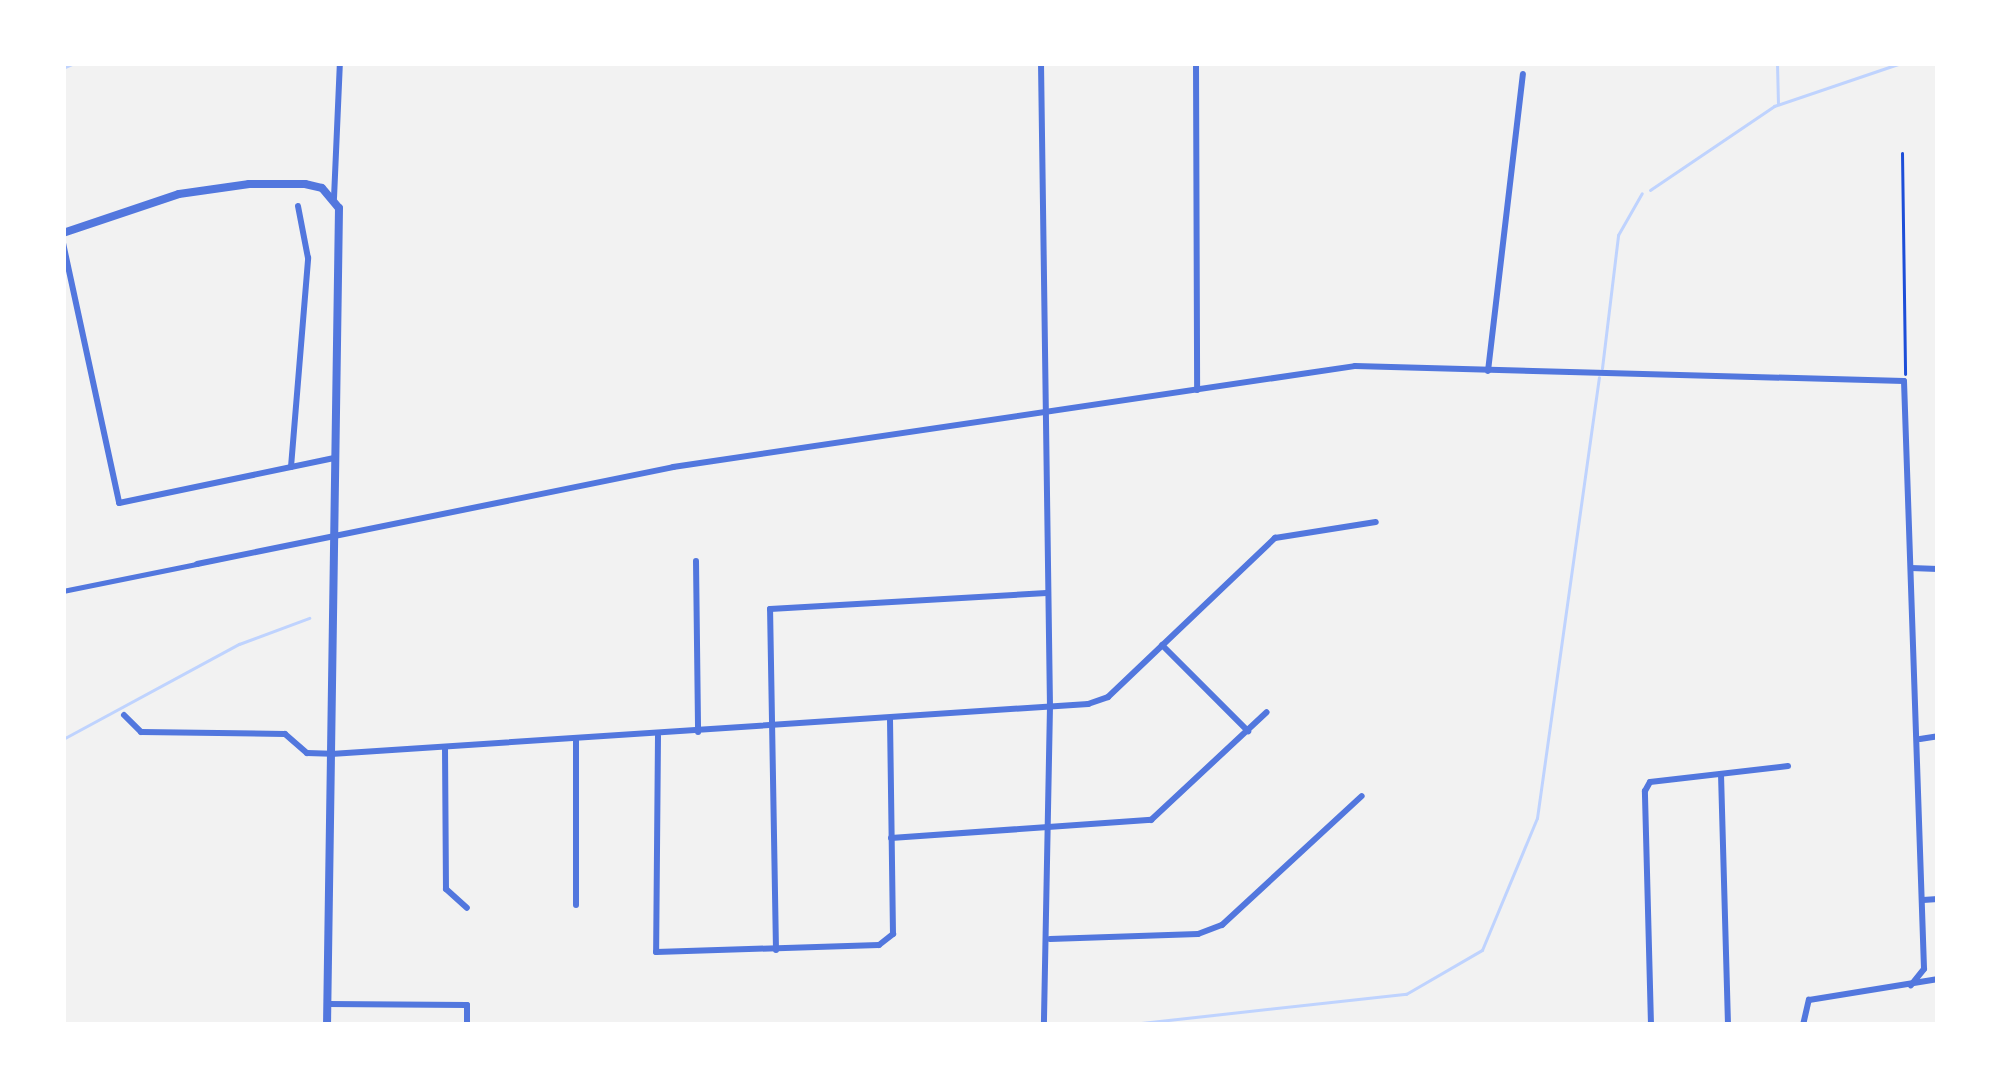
<!DOCTYPE html>
<html>
<head>
<meta charset="utf-8">
<style>
  body { margin:0 }
  #map { position:relative; width:2001px; height:1088px; overflow:hidden; background:#f2f2f2; font-family:"Sofia Sans Condensed",sans-serif }
  div>[style] { position:absolute }
  .stream>* { height:3px; margin:-1.5px; padding:0 1.5px; transform-origin:1.5px; border-radius:1.5px; background:#bfd3fe }
  .path>* { height:3px; margin:-1.5px; padding:0 1.5px; transform-origin:1.5px; border-radius:1.5px; background:#1d4ed8 }
  .pedestrian>* { height:4.5px; margin:-2.25px; padding:0 2.25px; transform-origin:2.25px; border-radius:2.25px; background:#5277de }
  .minor>* { height:6px; margin:-3px; padding:0 3px; transform-origin:3px; border-radius:3px; background:#5277de }
  .tertiary>* { height:8px; margin:-4px; padding:0 4px; transform-origin:4px; border-radius:4px; background:#5277de }
  span { translate:-50% -50%; white-space:nowrap; text-align:center; line-height:1.15; -webkit-text-stroke:12px #fff; paint-order:stroke }
  .frame { position:absolute; inset:0; border:66px solid #fff; pointer-events:none }
</style>
</head>
<body>
<div id="map">
  <div class="stream">
    <div style="left:1777px;top:63px;width:40px;rotate:88.6deg"></div>
    <div style="left:63px;top:68px;width:12px;rotate:-24deg"></div>
    <div style="left:1650px;top:190px;width:150px;rotate:-34.1deg"></div>
    <div style="left:1774px;top:106px;width:134px;rotate:-18.7deg"></div>
    <div style="left:1602px;top:368px;width:134px;rotate:-83.1deg"></div>
    <div style="left:1618px;top:235px;width:48px;rotate:-60.3deg"></div>
    <div style="left:63px;top:739px;width:200px;rotate:-28.4deg"></div>
    <div style="left:239px;top:644px;width:75px;rotate:-20.4deg"></div>
    <div style="left:1123px;top:1025px;width:285px;rotate:-6.3deg"></div>
    <div style="left:1406px;top:994px;width:88px;rotate:-30.1deg"></div>
    <div style="left:1482px;top:950px;width:143px;rotate:-67.4deg"></div>
    <div style="left:1537px;top:818px;width:445px;rotate:-82deg"></div>
  </div>
  <div class="path">
    <div style="left:1902px;top:153px;width:221px;rotate:89.2deg"></div>
  </div>
  <div class="pedestrian">
    <div style="left:63px;top:591px;width:137px;rotate:-11.4deg"></div>
  </div>
  <div class="minor">
    <div style="left:1041px;top:63px;width:643px;rotate:89.2deg"></div>
    <div style="left:1050px;top:706px;width:319px;rotate:91.1deg"></div>
    <div style="left:1196px;top:63px;width:327px;rotate:89.8deg"></div>
    <div style="left:334px;top:198px;width:135px;rotate:-87.5deg"></div>
    <div style="left:63px;top:243px;width:266px;rotate:77.8deg"></div>
    <div style="left:119px;top:503px;width:221px;rotate:-11.8deg"></div>
    <div style="left:1488px;top:371px;width:299px;rotate:-83.3deg"></div>
    <div style="left:291px;top:467px;width:210px;rotate:-85.3deg"></div>
    <div style="left:308px;top:258px;width:53px;rotate:-100.9deg"></div>
    <div style="left:696px;top:561px;width:171px;rotate:89.3deg"></div>
    <div style="left:197px;top:564px;width:486px;rotate:-11.5deg"></div>
    <div style="left:673px;top:467px;width:689px;rotate:-8.42deg"></div>
    <div style="left:1355px;top:366px;width:549px;rotate:1.57deg"></div>
    <div style="left:1904px;top:381px;width:588px;rotate:88.05deg"></div>
    <div style="left:1924px;top:969px;width:21px;rotate:129deg"></div>
    <div style="left:1911px;top:568px;width:27px;rotate:2deg"></div>
    <div style="left:1162px;top:645px;width:122px;rotate:45deg"></div>
    <div style="left:124px;top:715px;width:24px;rotate:45deg"></div>
    <div style="left:141px;top:732px;width:144px;rotate:0.8deg"></div>
    <div style="left:285px;top:734px;width:29px;rotate:41deg"></div>
    <div style="left:307px;top:753px;width:24px;rotate:2deg"></div>
    <div style="left:331px;top:754px;width:759px;rotate:-3.78deg"></div>
    <div style="left:1088px;top:704px;width:21px;rotate:-19deg"></div>
    <div style="left:1108px;top:697px;width:231px;rotate:-43.6deg"></div>
    <div style="left:1275px;top:538px;width:102px;rotate:-9deg"></div>
    <div style="left:658px;top:736px;width:216px;rotate:90.5deg"></div>
    <div style="left:656px;top:952px;width:223px;rotate:-1.8deg"></div>
    <div style="left:879px;top:945px;width:18px;rotate:-38deg"></div>
    <div style="left:893px;top:934px;width:215px;rotate:-90.8deg"></div>
    <div style="left:1920px;top:739px;width:18px;rotate:-9deg"></div>
    <div style="left:445px;top:747px;width:142px;rotate:89.6deg"></div>
    <div style="left:446px;top:889px;width:28px;rotate:42deg"></div>
    <div style="left:1721px;top:774px;width:251px;rotate:88.4deg"></div>
    <div style="left:891px;top:838px;width:261px;rotate:-4deg"></div>
    <div style="left:1151px;top:820px;width:158px;rotate:-43deg"></div>
    <div style="left:1923px;top:900px;width:15px;rotate:-4deg"></div>
    <div style="left:576px;top:905px;width:165px;rotate:-90deg"></div>
    <div style="left:1050px;top:939px;width:148px;rotate:-1.9deg"></div>
    <div style="left:1198px;top:934px;width:26px;rotate:-21deg"></div>
    <div style="left:1222px;top:925px;width:190px;rotate:-42.7deg"></div>
    <div style="left:776px;top:950px;width:341px;rotate:-91deg"></div>
    <div style="left:770px;top:609px;width:277px;rotate:-3.3deg"></div>
    <div style="left:328px;top:1004px;width:139px;rotate:0.4deg"></div>
    <div style="left:467px;top:1005px;width:20px;rotate:90deg"></div>
    <div style="left:1651px;top:1025px;width:234px;rotate:-91.5deg"></div>
    <div style="left:1645px;top:791px;width:10px;rotate:-61deg"></div>
    <div style="left:1650px;top:782px;width:139px;rotate:-6.6deg"></div>
    <div style="left:1803px;top:1025px;width:26px;rotate:-77deg"></div>
    <div style="left:1809px;top:1000px;width:131px;rotate:-9.2deg"></div>
  </div>
  <div class="tertiary">
    <div style="left:63px;top:233px;width:122px;rotate:-18.6deg"></div>
    <div style="left:179px;top:194px;width:71px;rotate:-8.1deg"></div>
    <div style="left:249px;top:184px;width:56px"></div>
    <div style="left:305px;top:184px;width:17px;rotate:13deg"></div>
    <div style="left:322px;top:188px;width:26px;rotate:50deg"></div>
    <div style="left:339px;top:208px;width:817px;rotate:90.84deg"></div>
  </div>
  <div class="frame"></div>
</div>
</body>
</html>
